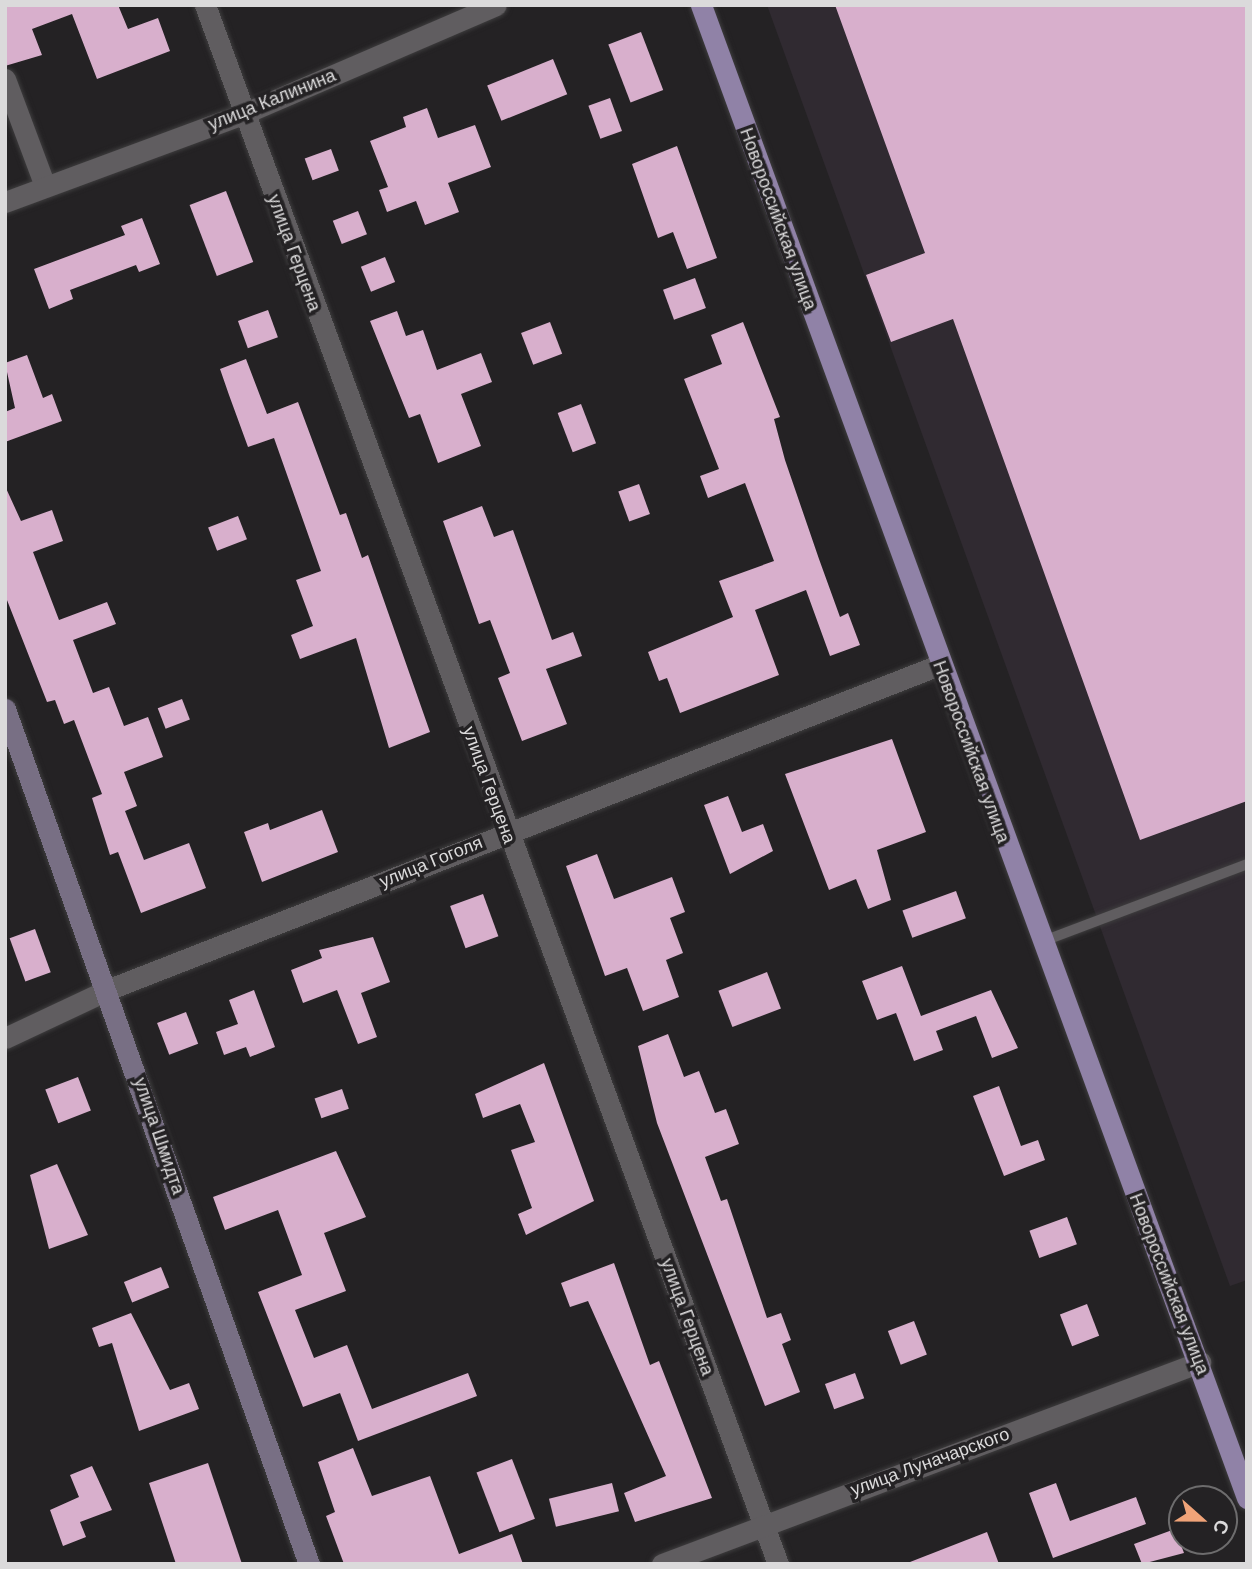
<!DOCTYPE html>
<html>
<head>
<meta charset="utf-8">
<style>
  body { margin:0 }
  #map { position:relative; width:1252px; height:1569px; overflow:hidden; background:#242224; font-family:Helvetica,sans-serif }
  div>[style] { position:absolute }
  .built>* { inset:0; background:#302a31 }
  .building>* { inset:0; background:#d8afcc; transform-origin:0 0 }
  .roads { filter:drop-shadow(0 0 2px #3e3d3e) drop-shadow(0 0 2px #3e3d3e) }
  .lane>* { height:10px; margin:-5px; padding:0 5px; transform-origin:5px; border-radius:5px; background:#605d60 }
  .street>* { height:21px; margin:-10.5px; padding:0 10.5px; transform-origin:10.5px; border-radius:10.5px; background:#605d60 }
  .secondary>* { height:21px; margin:-10.5px; padding:0 10.5px; transform-origin:10.5px; border-radius:10.5px; background:#786f84 }
  .primary>* { height:21px; margin:-10.5px; padding:0 10.5px; transform-origin:10.5px; border-radius:10.5px; background:#9082a7 }
  span { translate:-50% -50%; white-space:nowrap; text-align:center; line-height:1.15; -webkit-text-stroke:7px #242224; paint-order:stroke }
  .street-label { font-size:18px; color:#dbdadb }
  .frame { position:absolute; inset:0; border:7px solid #dbdadb; pointer-events:none }
  .north { position:absolute; left:1168px; top:1485px; width:70px; height:70px; box-sizing:border-box; background:#242224; border:2px solid #6d6c6d; border-radius:50%; rotate:111deg; font-size:19px; font-weight:700; line-height:28px; text-align:center; color:#dbdadb }
  .north::after { content:''; display:block; margin:auto; width:24px; height:32px; background:#f0a378; clip-path:polygon(50% 0,100% 100%,50% 72%,0 100%) }
</style>
</head>
<body>
<div id="map">
  <div class="built">
    <div style="clip-path:polygon(767px 5px,1247px 5px,1247px 1280px,1230px 1286px)"></div>
  </div>
  <div class="building">
    <div style="clip-path:polygon(5px 5px,118px 5px,128px 29px,158px 18px,170px 51px,97px 79px,72px 14px,32px 29px,42px 55px,5px 66px)"></div>
    <div style="clip-path:polygon(835px 5px,1247px 5px,1247px 801px,1140px 840px,953px 319px,891px 342px,866px 275px,925px 253px)"></div>
    <div style="left:641px;top:32px;width:62px;height:35px;rotate:69deg"></div>
    <div style="left:553px;top:59px;width:38px;height:71px;rotate:68deg"></div>
    <div style="left:610px;top:98px;width:35px;height:23px;rotate:70deg"></div>
    <div style="clip-path:polygon(427px 108px,438px 138px,475px 125px,491px 167px,448px 183px,459px 212px,425px 225px,416px 201px,387px 212px,379px 190px,388px 187px,370px 141px,406px 127px,403px 117px)"></div>
    <div style="clip-path:polygon(677px 146px,717px 258px,687px 269px,673px 232px,658px 238px,632px 164px)"></div>
    <div style="left:331px;top:149px;width:23px;height:28px;rotate:70deg"></div>
    <div style="left:226px;top:191px;width:76px;height:39px;rotate:69deg"></div>
    <div style="left:358px;top:211px;width:25px;height:27px;rotate:69deg"></div>
    <div style="clip-path:polygon(142px 218px,160px 264px,139px 272px,136px 265px,70px 290px,73px 299px,49px 309px,34px 269px,125px 235px,121px 226px)"></div>
    <div style="left:385px;top:257px;width:27px;height:26px;rotate:68deg"></div>
    <div style="left:695px;top:278px;width:32px;height:34px;rotate:70deg"></div>
    <div style="left:268px;top:310px;width:29px;height:32px;rotate:70deg"></div>
    <div style="clip-path:polygon(397px 311px,406px 336px,423px 330px,437px 370px,481px 353px,492px 382px,461px 394px,481px 446px,438px 463px,420px 414px,409px 418px,370px 321px)"></div>
    <div style="left:550px;top:322px;width:34px;height:31px;rotate:69deg"></div>
    <div style="clip-path:polygon(743px 322px,780px 417px,774px 419px,785px 460px,819px 559px,840px 617px,848px 613px,860px 645px,830px 656px,806px 590px,755px 610px,779px 675px,680px 713px,667px 678px,659px 681px,648px 652px,733px 617px,719px 581px,774px 561px,745px 483px,708px 498px,700px 476px,719px 469px,684px 379px,722px 364px,711px 335px)"></div>
    <div style="clip-path:polygon(27px 355px,43px 398px,52px 394px,62px 421px,5px 442px,5px 412px,15px 408px,5px 363px)"></div>
    <div style="clip-path:polygon(246px 359px,267px 414px,298px 402px,340px 515px,346px 513px,362px 558px,368px 555px,430px 732px,389px 748px,356px 638px,300px 659px,291px 635px,313px 626px,296px 580px,321px 571px,274px 438px,248px 447px,229px 395px,220px 369px)"></div>
    <div style="left:581px;top:404px;width:42px;height:25px;rotate:69deg"></div>
    <div style="left:639px;top:484px;width:32px;height:22px;rotate:70deg"></div>
    <div style="clip-path:polygon(5px 486px,21px 521px,52px 510px,63px 541px,33px 552px,59px 620px,107px 602px,116px 624px,73px 640px,93px 693px,109px 687px,124px 726px,148px 717px,163px 757px,124px 772px,137px 806px,125px 811px,144px 860px,189px 843px,206px 888px,141px 913px,118px 852px,110px 855px,92px 798px,102px 794px,74px 720px,64px 724px,55px 700px,47px 702px,5px 595px)"></div>
    <div style="clip-path:polygon(482px 506px,494px 537px,513px 530px,552px 640px,573px 632px,582px 656px,546px 669px,567px 724px,522px 741px,498px 678px,510px 673px,490px 620px,479px 624px,443px 521px)"></div>
    <div style="left:238px;top:516px;width:25px;height:32px;rotate:69deg"></div>
    <div style="left:182px;top:699px;width:22px;height:26px;rotate:69deg"></div>
    <div style="clip-path:polygon(892px 739px,926px 832px,877px 850px,891px 900px,868px 909px,856px 879px,829px 890px,785px 774px)"></div>
    <div style="clip-path:polygon(728px 796px,742px 832px,763px 824px,773px 851px,730px 874px,704px 805px)"></div>
    <div style="clip-path:polygon(322px 810px,338px 852px,262px 882px,244px 832px,268px 823px,270px 830px)"></div>
    <div style="clip-path:polygon(597px 854px,614px 899px,672px 877px,685px 912px,670px 918px,683px 953px,666px 960px,679px 997px,643px 1011px,627px 968px,605px 976px,566px 866px)"></div>
    <div style="left:956px;top:891px;width:29px;height:57px;rotate:70deg"></div>
    <div style="left:483px;top:894px;width:45px;height:35px;rotate:70deg"></div>
    <div style="left:35px;top:929px;width:46px;height:27px;rotate:70deg"></div>
    <div style="clip-path:polygon(373px 937px,390px 982px,361px 993px,377px 1037px,358px 1044px,337px 990px,303px 1003px,291px 970px,322px 958px,319px 950px)"></div>
    <div style="clip-path:polygon(902px 966px,921px 1016px,991px 990px,1018px 1048px,992px 1058px,976px 1016px,936px 1031px,943px 1050px,914px 1061px,896px 1013px,877px 1020px,862px 981px)"></div>
    <div style="left:767px;top:972px;width:39px;height:52px;rotate:69deg"></div>
    <div style="clip-path:polygon(254px 990px,275px 1047px,250px 1057px,246px 1047px,224px 1055px,216px 1032px,238px 1024px,229px 1000px)"></div>
    <div style="left:186px;top:1012px;width:34px;height:31px;rotate:69deg"></div>
    <div style="clip-path:polygon(668px 1034px,684px 1077px,699px 1071px,715px 1113px,726px 1109px,739px 1144px,705px 1157px,721px 1201px,727px 1199px,767px 1318px,781px 1313px,791px 1340px,782px 1344px,800px 1392px,765px 1406px,657px 1123px,638px 1046px)"></div>
    <div style="clip-path:polygon(544px 1063px,594px 1201px,526px 1235px,518px 1214px,532px 1208px,511px 1150px,535px 1142px,520px 1104px,483px 1118px,475px 1094px)"></div>
    <div style="left:78px;top:1077px;width:36px;height:35px;rotate:69deg"></div>
    <div style="clip-path:polygon(999px 1086px,1021px 1146px,1038px 1140px,1045px 1160px,1004px 1176px,973px 1096px)"></div>
    <div style="left:342px;top:1089px;width:21px;height:29px;rotate:71deg"></div>
    <div style="clip-path:polygon(336px 1151px,366px 1217px,324px 1233px,346px 1291px,295px 1310px,314px 1358px,347px 1345px,372px 1409px,468px 1373px,477px 1396px,358px 1441px,340px 1393px,303px 1407px,258px 1292px,302px 1275px,278px 1210px,225px 1230px,213px 1197px)"></div>
    <div style="clip-path:polygon(57px 1164px,88px 1235px,49px 1249px,30px 1175px)"></div>
    <div style="left:1067px;top:1217px;width:29px;height:40px;rotate:70deg"></div>
    <div style="clip-path:polygon(614px 1263px,650px 1365px,659px 1361px,712px 1498px,635px 1522px,624px 1493px,666px 1476px,588px 1301px,570px 1307px,561px 1283px)"></div>
    <div style="left:161px;top:1267px;width:22px;height:40px;rotate:68deg"></div>
    <div style="left:1087px;top:1304px;width:34px;height:29px;rotate:69deg"></div>
    <div style="clip-path:polygon(131px 1313px,170px 1390px,189px 1383px,199px 1409px,139px 1431px,112px 1343px,99px 1347px,92px 1328px)"></div>
    <div style="left:914px;top:1321px;width:36px;height:28px;rotate:69deg"></div>
    <div style="left:855px;top:1373px;width:27px;height:32px;rotate:70deg"></div>
    <div style="clip-path:polygon(353px 1448px,372px 1496px,430px 1476px,459px 1554px,512px 1534px,523px 1564px,344px 1564px,326px 1516px,335px 1512px,318px 1462px)"></div>
    <div style="left:512px;top:1459px;width:64px;height:38px;rotate:69deg"></div>
    <div style="clip-path:polygon(208px 1463px,242px 1564px,176px 1564px,149px 1483px)"></div>
    <div style="clip-path:polygon(92px 1466px,112px 1510px,80px 1522px,86px 1537px,63px 1546px,50px 1510px,79px 1497px,70px 1475px)"></div>
    <div style="left:612px;top:1483px;width:29px;height:65px;rotate:76deg"></div>
    <div style="clip-path:polygon(1056px 1483px,1070px 1521px,1136px 1497px,1146px 1524px,1053px 1558px,1029px 1493px)"></div>
    <div style="clip-path:polygon(1175px 1529px,1184px 1553px,1142px 1564px,1134px 1544px)"></div>
    <div style="clip-path:polygon(987px 1532px,999px 1564px,910px 1564px,910px 1562px)"></div>
  </div>
  <div class="roads">
    <div class="lane">
      <div style="left:1041px;top:942px;width:220px;rotate:-20.7deg"></div>
    </div>
    <div class="street">
      <div style="left:205px;top:5px;width:1661px;rotate:69.82deg"></div>
      <div style="left:5px;top:79px;width:114px;rotate:69.5deg"></div>
      <div style="left:5px;top:202px;width:254px;rotate:-20.3deg"></div>
      <div style="left:243px;top:114px;width:275px;rotate:-23.3deg"></div>
      <div style="left:5px;top:1038px;width:113px;rotate:-25.2deg"></div>
      <div style="left:107px;top:990px;width:893px;rotate:-21.34deg"></div>
      <div style="left:662px;top:1564px;width:575px;rotate:-20.58deg"></div>
    </div>
    <div class="secondary">
      <div style="left:5px;top:709px;width:907px;rotate:70.43deg"></div>
    </div>
    <div class="primary">
      <div style="left:701px;top:5px;width:1590px;rotate:69.91deg"></div>
    </div>
  </div>
  <div class="street-label">
    <span style="left:272px;top:100px;rotate:-22deg">улица Калинина</span>
    <span style="left:778px;top:219px;rotate:70deg">Новороссийская улица</span>
    <span style="left:294px;top:253px;rotate:70deg">улица Герцена</span>
    <span style="left:971px;top:752px;rotate:70deg">Новороссийская улица</span>
    <span style="left:489px;top:785px;rotate:70deg">улица Герцена</span>
    <span style="left:431px;top:862px;rotate:-22deg">улица Гоголя</span>
    <span style="left:159px;top:1136px;rotate:71deg">улица Шмидта</span>
    <span style="left:1169px;top:1284px;rotate:69deg">Новороссийская улица</span>
    <span style="left:687px;top:1317px;rotate:70deg">улица Герцена</span>
    <span style="left:930px;top:1462px;rotate:-20deg">улица Луначарского</span>
  </div>
  <div class="frame"></div>
  <div class="north">С</div>
</div>
</body>
</html>
